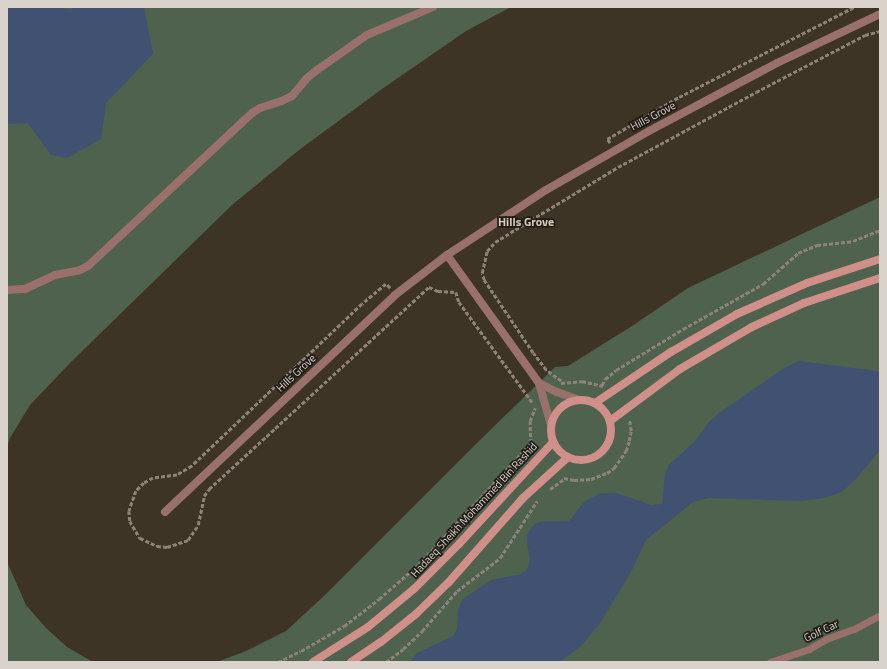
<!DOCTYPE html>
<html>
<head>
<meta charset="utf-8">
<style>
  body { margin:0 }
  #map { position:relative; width:887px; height:669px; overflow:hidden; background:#3e3426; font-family:"Titillium Web",sans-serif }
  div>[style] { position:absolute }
  .green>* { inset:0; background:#4e624d }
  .water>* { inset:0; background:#405172 }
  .path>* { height:2.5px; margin-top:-1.25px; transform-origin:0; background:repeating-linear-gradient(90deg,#8c8479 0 4px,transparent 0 6px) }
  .lane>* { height:7px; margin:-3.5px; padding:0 3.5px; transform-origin:3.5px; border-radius:3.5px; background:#99706b }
  .street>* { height:8px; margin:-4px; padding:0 4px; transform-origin:4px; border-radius:4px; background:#99706b }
  .secondary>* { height:8px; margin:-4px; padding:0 4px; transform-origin:4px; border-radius:4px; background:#d08f89 }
  .secondary>.ring { margin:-4px; padding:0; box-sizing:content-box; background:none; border:8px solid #d08f89; border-radius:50% }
  span { translate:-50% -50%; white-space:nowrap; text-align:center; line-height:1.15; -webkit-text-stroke:3.5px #211c16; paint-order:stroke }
  .street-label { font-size:11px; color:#d9d3cb }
  .neighbourhood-label { font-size:12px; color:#d8ccbb; font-weight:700 }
  .frame { position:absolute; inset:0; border:8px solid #d9d3cb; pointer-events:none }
</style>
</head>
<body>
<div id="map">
  <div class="green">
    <div style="clip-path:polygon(7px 7px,511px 7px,466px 31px,382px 89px,299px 150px,232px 205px,71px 362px,30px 405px,10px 438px,7px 447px)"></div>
    <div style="clip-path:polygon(880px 197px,880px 662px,217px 662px,246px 651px,286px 631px,325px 595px,479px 441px,555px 367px,568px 366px,632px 326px,688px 288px)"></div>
    <div style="clip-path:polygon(7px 562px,26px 605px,46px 628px,67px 647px,93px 662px,7px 662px)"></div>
  </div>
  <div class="water">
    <div style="clip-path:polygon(7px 7px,58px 7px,72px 10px,72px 7px,144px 7px,153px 54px,106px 103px,101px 139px,67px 158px,51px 155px,28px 123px,7px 124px)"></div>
    <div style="clip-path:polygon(799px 361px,870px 370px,880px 372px,880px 450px,856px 479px,842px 492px,824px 498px,801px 501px,709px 498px,693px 502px,646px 540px,630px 574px,600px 623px,583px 644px,560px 662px,410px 662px,417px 653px,453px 636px,457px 629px,458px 609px,463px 599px,491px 580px,521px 574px,527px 570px,530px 559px,527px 543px,527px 534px,534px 525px,540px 522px,569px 521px,585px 501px,601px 493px,616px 493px,651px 505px,662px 504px,665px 474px,669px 465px,695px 441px,709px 422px,719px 413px,783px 369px)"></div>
  </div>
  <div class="path">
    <div style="left:610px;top:143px;width:5px;rotate:-127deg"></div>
    <div style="left:607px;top:139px;width:83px;rotate:-30.3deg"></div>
    <div style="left:679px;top:97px;width:197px;rotate:-27.2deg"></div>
    <div style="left:390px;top:288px;width:6px;rotate:-135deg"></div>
    <div style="left:386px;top:284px;width:31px;rotate:140deg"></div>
    <div style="left:362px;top:304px;width:235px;rotate:136.4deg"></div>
    <div style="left:192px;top:466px;width:17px;rotate:149deg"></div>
    <div style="left:177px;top:475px;width:24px;rotate:173deg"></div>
    <div style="left:153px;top:478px;width:10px;rotate:151deg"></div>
    <div style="left:144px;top:483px;width:11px;rotate:135deg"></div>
    <div style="left:136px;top:491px;width:21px;rotate:109deg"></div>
    <div style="left:129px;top:511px;width:10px;rotate:84deg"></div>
    <div style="left:130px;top:521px;width:20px;rotate:60deg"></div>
    <div style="left:140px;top:538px;width:19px;rotate:25deg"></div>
    <div style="left:157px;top:546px;width:10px;rotate:6deg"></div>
    <div style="left:167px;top:547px;width:22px;rotate:-18deg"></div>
    <div style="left:188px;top:540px;width:18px;rotate:-56deg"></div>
    <div style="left:198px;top:525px;width:30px;rotate:-78deg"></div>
    <div style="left:204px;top:496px;width:9px;rotate:-54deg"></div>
    <div style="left:209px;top:489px;width:299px;rotate:-42.6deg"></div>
    <div style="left:429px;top:287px;width:10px;rotate:24deg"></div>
    <div style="left:438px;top:291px;width:18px;rotate:3deg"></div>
    <div style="left:456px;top:292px;width:10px;rotate:73deg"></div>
    <div style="left:459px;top:302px;width:125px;rotate:53.8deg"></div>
    <div style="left:561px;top:381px;width:19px;rotate:-144deg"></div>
    <div style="left:546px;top:370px;width:21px;rotate:-127deg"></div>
    <div style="left:533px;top:353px;width:88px;rotate:-123.9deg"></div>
    <div style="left:484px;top:280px;width:7px;rotate:-106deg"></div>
    <div style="left:482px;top:273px;width:23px;rotate:-77deg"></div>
    <div style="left:487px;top:251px;width:12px;rotate:-48deg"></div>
    <div style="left:495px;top:242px;width:144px;rotate:-31.4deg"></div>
    <div style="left:618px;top:167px;width:157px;rotate:-28.5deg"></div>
    <div style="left:756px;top:92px;width:123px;rotate:-27.6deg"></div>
    <div style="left:865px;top:35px;width:16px;rotate:-15deg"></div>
    <div style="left:561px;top:383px;width:21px;rotate:-5deg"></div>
    <div style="left:582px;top:381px;width:22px;rotate:13deg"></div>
    <div style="left:602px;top:385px;width:7px;rotate:-63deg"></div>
    <div style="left:605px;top:379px;width:14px;rotate:-39deg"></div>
    <div style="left:616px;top:370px;width:79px;rotate:-31.5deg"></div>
    <div style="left:683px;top:329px;width:92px;rotate:-29.4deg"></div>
    <div style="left:763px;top:284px;width:47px;rotate:-41.5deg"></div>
    <div style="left:798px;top:253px;width:21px;rotate:-23deg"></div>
    <div style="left:817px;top:245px;width:36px;rotate:-6deg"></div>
    <div style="left:853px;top:241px;width:29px;rotate:-22deg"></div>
    <div style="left:534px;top:449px;width:7px;rotate:-117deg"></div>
    <div style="left:531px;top:443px;width:12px;rotate:-95deg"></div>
    <div style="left:530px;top:431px;width:10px;rotate:-90deg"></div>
    <div style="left:530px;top:421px;width:14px;rotate:-69deg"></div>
    <div style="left:564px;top:478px;width:10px;rotate:11deg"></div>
    <div style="left:574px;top:480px;width:17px;rotate:-3deg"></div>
    <div style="left:591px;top:479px;width:17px;rotate:-21deg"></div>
    <div style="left:607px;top:473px;width:9px;rotate:-36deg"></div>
    <div style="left:614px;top:468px;width:21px;rotate:-55deg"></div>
    <div style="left:626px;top:451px;width:10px;rotate:-73deg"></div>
    <div style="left:629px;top:441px;width:10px;rotate:-79deg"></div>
    <div style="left:631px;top:431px;width:12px;rotate:-99deg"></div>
    <div style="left:550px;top:489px;width:19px;rotate:-35deg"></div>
    <div style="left:278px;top:662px;width:25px;rotate:-26deg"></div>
    <div style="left:301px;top:651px;width:50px;rotate:-30.2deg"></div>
    <div style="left:344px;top:626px;width:44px;rotate:-37.6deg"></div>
    <div style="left:379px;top:599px;width:53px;rotate:-41.2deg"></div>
    <div style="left:419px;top:564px;width:165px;rotate:-47.2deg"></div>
    <div style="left:386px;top:662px;width:21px;rotate:-37deg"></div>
    <div style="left:403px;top:649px;width:26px;rotate:-43deg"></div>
    <div style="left:422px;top:631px;width:53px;rotate:-48.8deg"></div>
    <div style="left:457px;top:591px;width:54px;rotate:-37.5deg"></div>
    <div style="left:500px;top:558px;width:68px;rotate:-57deg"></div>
  </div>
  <div class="lane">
    <div style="left:770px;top:662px;width:41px;rotate:-18.4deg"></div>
    <div style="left:809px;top:649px;width:20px;rotate:-30deg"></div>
    <div style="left:826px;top:639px;width:30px;rotate:-20deg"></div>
    <div style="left:854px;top:629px;width:30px;rotate:-28deg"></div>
  </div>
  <div class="street">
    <div style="left:447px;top:255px;width:158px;rotate:54.3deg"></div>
    <div style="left:539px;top:383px;width:44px;rotate:74.1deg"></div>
    <div style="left:7px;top:290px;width:18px;rotate:-3deg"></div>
    <div style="left:25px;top:289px;width:33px;rotate:-25deg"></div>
    <div style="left:55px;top:275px;width:25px;rotate:-11deg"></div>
    <div style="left:80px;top:270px;width:9px;rotate:-27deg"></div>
    <div style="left:88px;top:266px;width:224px;rotate:-43deg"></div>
    <div style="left:252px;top:113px;width:9px;rotate:-32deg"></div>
    <div style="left:260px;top:108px;width:23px;rotate:-18deg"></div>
    <div style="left:282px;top:101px;width:11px;rotate:-27deg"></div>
    <div style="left:292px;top:96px;width:23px;rotate:-50deg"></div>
    <div style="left:307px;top:78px;width:13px;rotate:-39deg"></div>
    <div style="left:317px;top:70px;width:61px;rotate:-35deg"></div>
    <div style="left:367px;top:35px;width:72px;rotate:-23deg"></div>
    <div style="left:539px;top:383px;width:20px;rotate:27deg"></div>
    <div style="left:557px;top:392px;width:23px;rotate:20deg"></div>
    <div style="left:165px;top:512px;width:316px;rotate:-43.3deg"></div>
    <div style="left:395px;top:295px;width:66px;rotate:-37.6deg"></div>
    <div style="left:447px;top:255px;width:118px;rotate:-33.3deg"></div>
    <div style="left:546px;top:190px;width:119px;rotate:-29.8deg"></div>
    <div style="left:649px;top:131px;width:145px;rotate:-28deg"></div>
    <div style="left:777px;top:63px;width:114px;rotate:-25.4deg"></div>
  </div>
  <div class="secondary">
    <div class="ring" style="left:551px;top:400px;width:52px;height:52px"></div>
    <div style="left:595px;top:403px;width:92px;rotate:-33.9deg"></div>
    <div style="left:671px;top:352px;width:76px;rotate:-29.9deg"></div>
    <div style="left:737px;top:314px;width:77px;rotate:-23.9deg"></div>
    <div style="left:807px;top:283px;width:77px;rotate:-18.2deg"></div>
    <div style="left:610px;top:421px;width:87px;rotate:-36.6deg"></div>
    <div style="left:680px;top:369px;width:83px;rotate:-30.3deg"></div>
    <div style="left:752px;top:327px;width:57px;rotate:-24.8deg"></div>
    <div style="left:804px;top:303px;width:80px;rotate:-18.2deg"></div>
    <div style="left:313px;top:662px;width:65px;rotate:-32.5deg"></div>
    <div style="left:368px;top:627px;width:60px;rotate:-39.6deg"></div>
    <div style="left:414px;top:589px;width:64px;rotate:-45deg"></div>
    <div style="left:459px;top:544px;width:139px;rotate:-47.3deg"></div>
    <div style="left:351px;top:662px;width:36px;rotate:-34deg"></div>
    <div style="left:381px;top:642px;width:45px;rotate:-38.7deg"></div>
    <div style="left:416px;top:614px;width:46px;rotate:-44.1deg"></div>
    <div style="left:449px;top:582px;width:112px;rotate:-48.6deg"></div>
    <div style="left:523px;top:498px;width:61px;rotate:-42.3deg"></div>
  </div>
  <div class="street-label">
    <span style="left:653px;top:116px;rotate:-28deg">Hills Grove</span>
    <span style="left:296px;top:373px;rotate:-43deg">Hills Grove</span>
    <span style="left:474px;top:510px;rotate:-47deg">Hadaeq Sheikh Mohammed Bin Rashid</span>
    <span style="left:821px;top:631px;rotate:-25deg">Golf Car</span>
  </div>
  <div class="neighbourhood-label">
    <span style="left:526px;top:222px">Hills Grove</span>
  </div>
  <div class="frame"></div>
</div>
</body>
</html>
